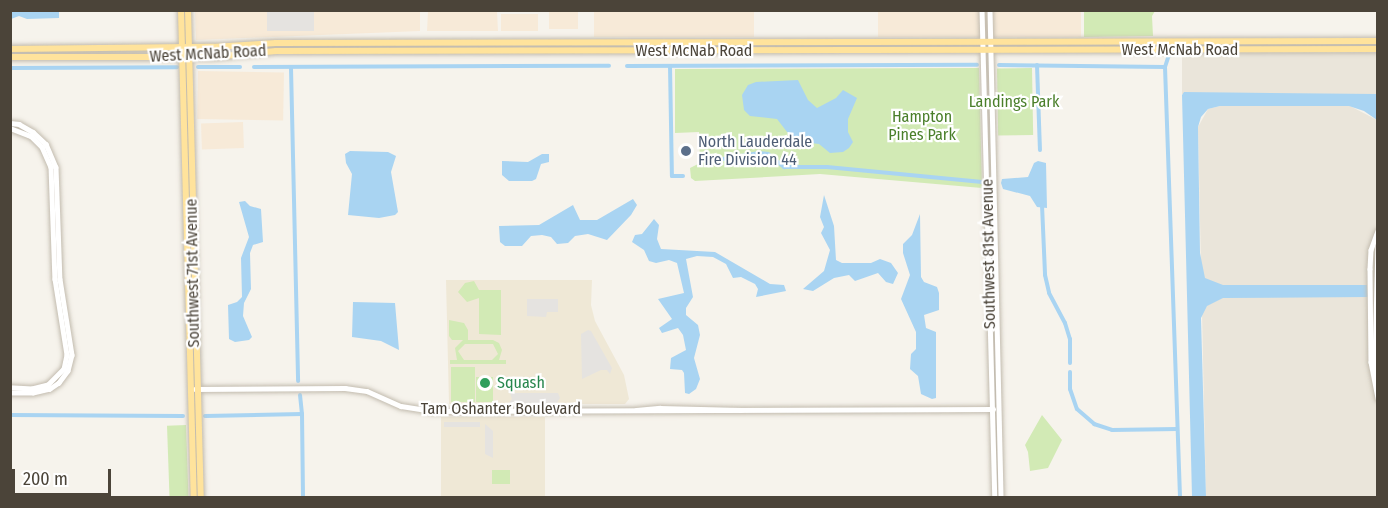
<!DOCTYPE html>
<html>
<head>
<meta charset="utf-8">
<style>
  body { margin:0 }
  #map { position:relative; width:1388px; height:508px; overflow:hidden; background:#f6f3ec; font-family:"Fira Sans Condensed",sans-serif }
  div>[style] { position:absolute }
  .residential>* { inset:0; background:#eae5da; transform-origin:0 0 }
  .commercial>* { inset:0; background:#f7ead8; transform-origin:0 0 }
  .education>* { inset:0; background:#efe8d6; transform-origin:0 0 }
  .green>* { inset:0; background:#d2eab5; transform-origin:0 0 }
  .parking>* { inset:0; background:#e5e3e0; transform-origin:0 0 }
  .water>* { inset:0; background:#a9d4f2 }
  .canal>* { height:4px; margin:-2px; padding:0 2px; transform-origin:2px; border-radius:2px; background:#a9d4f2 }
  .roads { filter:drop-shadow(0 0 2px #c2bbae) drop-shadow(0 0 2px #c2bbae) }
  .minor>* { height:4.5px; margin:-2.25px; padding:0 2.25px; transform-origin:2.25px; border-radius:2.25px; background:#fff }
  .major>* { height:6px; margin:-3px; padding:0 3px; transform-origin:3px; border-radius:3px; background:#ffe39c }
  .dots>* { width:16px; height:16px; translate:-50% -50%; box-sizing:border-box; border:3px solid #fff; border-radius:50% }
  span { translate:-50% -50%; white-space:nowrap; text-align:center; line-height:1.15; -webkit-text-stroke:4.5px #fff; paint-order:stroke }
  .street-label { font-size:16px; color:#4b4439 }
  .park-label { font-size:16px; color:#4a7f2a }
  .service-label { font-size:16px; color:#4e5e75 }
  .left { translate:0 -50%; text-align:left }
  .leisure-label { font-size:16px; color:#27864d }
  .frame { position:absolute; inset:0; border:12px solid #4b4439; pointer-events:none }
  .scale { position:absolute; left:12px; top:469px; width:99px; height:27px; box-sizing:border-box; border:3px solid #4b4439; border-top:0; padding-left:8px; font-size:18px; line-height:21px; white-space:nowrap; color:#4b4439; -webkit-text-stroke:4px #fff; paint-order:stroke }
</style>
</head>
<body>
<div id="map">
  <div class="residential">
    <div style="left:1377px;top:53px;width:41px;height:195px;rotate:90deg"></div>
    <div style="clip-path:polygon(1220px 106px,1350px 106px,1377px 120px,1377px 497px,1206px 497px,1198px 127px,1208px 109px)"></div>
  </div>
  <div class="commercial">
    <div style="clip-path:polygon(195px 11px,420px 11px,420px 31px,196px 40px)"></div>
    <div style="clip-path:polygon(428px 11px,428px 10px,508px 11px,497px 11px,498px 31px,427px 31px)"></div>
    <div style="left:549px;top:11px;width:29px;height:18px"></div>
    <div style="left:594px;top:11px;width:160px;height:26px"></div>
    <div style="left:878px;top:11px;width:203px;height:26px"></div>
    <div style="left:501px;top:14px;width:37px;height:17px"></div>
    <div style="left:198px;top:71px;width:86px;height:48px;rotate:1deg"></div>
    <div style="left:243px;top:122px;width:26px;height:42px;rotate:88deg"></div>
  </div>
  <div class="education">
    <div style="clip-path:polygon(446px 280px,592px 280px,591px 305px,595px 321px,624px 375px,629px 399px,625px 404px,449px 404px)"></div>
    <div style="left:441px;top:417px;width:104px;height:80px"></div>
  </div>
  <div class="green">
    <div style="clip-path:polygon(1084px 11px,1155px 11px,1152px 16px,1153px 36px,1084px 37px)"></div>
    <div style="clip-path:polygon(979px 68px,982px 188px,820px 174px,695px 181px,691px 178px,690px 168px,700px 163px,699px 132px,675px 133px,675px 69px)"></div>
    <div style="left:1032px;top:68px;width:67px;height:35px;rotate:89deg"></div>
    <div style="clip-path:polygon(474px 281px,479px 290px,501px 290px,501px 335px,479px 334px,479px 298px,467px 302px,458px 292px,465px 283px)"></div>
    <div style="clip-path:polygon(evenodd,449px 320px,464px 323px,468px 330px,468px 340px,493px 340px,499px 343px,502px 350px,499px 360px,506px 360px,506px 364px,450px 364px,450px 360px,457px 360px,455px 348px,463px 340px,452px 340px,449px 336px,449px 320px,465px 344px,493px 344px,498px 354px,492px 360px,464px 360px,458px 351px,465px 344px)"></div>
    <div style="left:451px;top:367px;width:24px;height:35px"></div>
    <div style="left:476px;top:377px;width:17px;height:25px"></div>
    <div style="clip-path:polygon(1042px 415px,1062px 440px,1048px 468px,1030px 471px,1028px 452px,1025px 445px)"></div>
    <div style="left:186px;top:425px;width:72px;height:19px;rotate:88deg"></div>
    <div style="left:510px;top:470px;width:14px;height:18px;rotate:90deg"></div>
  </div>
  <div class="parking">
    <div style="left:267px;top:11px;width:47px;height:20px"></div>
    <div style="clip-path:polygon(527px 299px,558px 299px,558px 312px,547px 312px,546px 317px,527px 316px)"></div>
    <div style="clip-path:polygon(588px 330px,591px 331px,612px 368px,610px 374px,607px 370px,601px 370px,582px 379px,581px 334px)"></div>
    <div style="clip-path:polygon(510px 393px,558px 393px,560px 398px,556px 404px,509px 403px,512px 399px)"></div>
    <div style="left:444px;top:422px;width:36px;height:5px"></div>
    <div style="clip-path:polygon(485px 424px,493px 431px,493px 458px,485px 454px)"></div>
  </div>
  <div class="water">
    <div style="clip-path:polygon(10px 11px,59px 11px,59px 18px,27px 19px,19px 16px,11px 19px)"></div>
    <div style="clip-path:polygon(798px 80px,808px 100px,817px 108px,836px 98px,843px 90px,857px 98px,848px 119px,848px 132px,853px 142px,849px 148px,843px 152px,830px 153px,819px 144px,794px 141px,777px 119px,750px 116px,744px 110px,742px 95px,748px 85px,756px 82px)"></div>
    <div style="clip-path:polygon(1184px 92px,1377px 94px,1377px 120px,1364px 111px,1349px 106px,1220px 106px,1208px 109px,1201px 117px,1198px 127px,1200px 253px,1205px 278px,1223px 285px,1367px 285px,1368px 297px,1223px 298px,1207px 306px,1201px 318px,1206px 497px,1192px 497px,1182px 95px)"></div>
    <div style="clip-path:polygon(350px 151px,388px 152px,396px 156px,391px 172px,398px 212px,395px 215px,379px 218px,348px 215px,352px 174px,346px 163px,345px 154px)"></div>
    <div style="clip-path:polygon(542px 154px,549px 154px,549px 162px,541px 164px,536px 179px,532px 181px,509px 181px,502px 175px,502px 161px,528px 162px)"></div>
    <div style="clip-path:polygon(1038px 161px,1046px 163px,1047px 208px,1037px 207px,1030px 196px,1003px 189px,1001px 183px,1002px 179px,1028px 177px,1034px 163px)"></div>
    <div style="clip-path:polygon(824px 195px,834px 226px,836px 260px,842px 263px,871px 263px,880px 259px,891px 263px,898px 273px,893px 284px,886px 282px,878px 273px,855px 281px,849px 275px,834px 278px,813px 291px,803px 289px,824px 271px,830px 250px,821px 233px,824px 227px,820px 217px)"></div>
    <div style="clip-path:polygon(633px 199px,637px 205px,631px 215px,607px 240px,588px 234px,575px 236px,568px 243px,557px 244px,551px 237px,542px 235px,531px 236px,522px 246px,505px 246px,500px 242px,499px 226px,539px 225px,573px 205px,580px 220px,597px 220px)"></div>
    <div style="clip-path:polygon(245px 201px,250px 206px,261px 209px,263px 242px,253px 245px,250px 253px,251px 289px,244px 303px,243px 316px,252px 337px,249px 340px,235px 342px,229px 339px,228px 305px,237px 302px,242px 297px,241px 258px,249px 237px,239px 202px)"></div>
    <div style="clip-path:polygon(920px 214px,921px 277px,924px 282px,937px 287px,939px 293px,939px 310px,924px 315px,926px 328px,936px 332px,936px 398px,932px 399px,921px 394px,918px 376px,910px 369px,911px 354px,916px 349px,916px 332px,901px 299px,910px 275px,903px 253px,903px 244px,912px 235px)"></div>
    <div style="clip-path:polygon(654px 219px,659px 225px,657px 239px,661px 249px,715px 252px,770px 284px,784px 285px,786px 291px,756px 297px,758px 289px,755px 284px,741px 277px,733px 278px,726px 264px,713px 257px,697px 256px,686px 259px,693px 297px,686px 308px,686px 315px,698px 325px,700px 335px,694px 358px,700px 379px,696px 389px,689px 394px,685px 393px,684px 373px,682px 370px,670px 369px,671px 358px,686px 350px,683px 335px,678px 328px,662px 333px,659px 328px,672px 319px,658px 299px,684px 293px,677px 263px,669px 260px,656px 263px,649px 261px,644px 250px,632px 242px,635px 235px,642px 234px)"></div>
    <div style="clip-path:polygon(353px 302px,395px 303px,399px 350px,381px 341px,352px 337px)"></div>
  </div>
  <div class="canal">
    <div style="left:999px;top:65px;width:166px;rotate:0.7deg"></div>
    <div style="left:1165px;top:67px;width:431px;rotate:88deg"></div>
    <div style="left:1037px;top:65px;width:85px;rotate:88deg"></div>
    <div style="left:627px;top:66px;width:350px;rotate:-0.2deg"></div>
    <div style="left:670px;top:66px;width:110px;rotate:89deg"></div>
    <div style="left:672px;top:176px;width:11px"></div>
    <div style="left:198px;top:67px;width:42px"></div>
    <div style="left:254px;top:67px;width:355px;rotate:-0.2deg"></div>
    <div style="left:1165px;top:67px;width:13px;rotate:-72deg"></div>
    <div style="left:10px;top:68px;width:167px;rotate:-0.3deg"></div>
    <div style="left:291px;top:68px;width:313px;rotate:88.7deg"></div>
    <div style="left:711px;top:161px;width:49px;rotate:-9.5deg"></div>
    <div style="left:759px;top:153px;width:9px;rotate:6deg"></div>
    <div style="left:768px;top:154px;width:21px;rotate:39deg"></div>
    <div style="left:784px;top:167px;width:43px"></div>
    <div style="left:827px;top:167px;width:156px;rotate:5.5deg"></div>
    <div style="left:1042px;top:205px;width:70px;rotate:87.5deg"></div>
    <div style="left:1045px;top:275px;width:18px;rotate:77deg"></div>
    <div style="left:1049px;top:293px;width:34px;rotate:62deg"></div>
    <div style="left:1065px;top:323px;width:17px;rotate:73deg"></div>
    <div style="left:1070px;top:339px;width:24px;rotate:90deg"></div>
    <div style="left:1070px;top:372px;width:17px;rotate:90deg"></div>
    <div style="left:1070px;top:389px;width:21px;rotate:71deg"></div>
    <div style="left:1077px;top:409px;width:23px;rotate:41deg"></div>
    <div style="left:1094px;top:424px;width:19px;rotate:18deg"></div>
    <div style="left:1112px;top:430px;width:65px;rotate:-0.9deg"></div>
    <div style="left:302px;top:414px;width:84px;rotate:89.3deg"></div>
    <div style="left:10px;top:415px;width:173px;rotate:0.3deg"></div>
    <div style="left:205px;top:416px;width:97px;rotate:-1.2deg"></div>
    <div style="left:302px;top:414px;width:19px;rotate:-96deg"></div>
  </div>
  <div class="roads">
    <div class="minor">
      <div style="left:982px;top:10px;width:488px;rotate:88.5deg"></div>
      <div style="left:990px;top:10px;width:488px;rotate:88.7deg"></div>
      <div style="left:10px;top:123px;width:9px;rotate:6deg"></div>
      <div style="left:19px;top:124px;width:16px;rotate:30deg"></div>
      <div style="left:33px;top:132px;width:18px;rotate:43deg"></div>
      <div style="left:46px;top:144px;width:25px;rotate:67deg"></div>
      <div style="left:56px;top:167px;width:112px;rotate:88deg"></div>
      <div style="left:60px;top:279px;width:77px;rotate:81deg"></div>
      <div style="left:72px;top:355px;width:16px;rotate:104deg"></div>
      <div style="left:68px;top:371px;width:15px;rotate:127deg"></div>
      <div style="left:59px;top:383px;width:11px;rotate:146deg"></div>
      <div style="left:50px;top:389px;width:17px;rotate:167deg"></div>
      <div style="left:33px;top:393px;width:23px;rotate:180deg"></div>
      <div style="left:10px;top:128px;width:22px;rotate:21deg"></div>
      <div style="left:31px;top:136px;width:16px;rotate:45deg"></div>
      <div style="left:42px;top:147px;width:22px;rotate:66deg"></div>
      <div style="left:51px;top:167px;width:112px;rotate:88deg"></div>
      <div style="left:55px;top:279px;width:77px;rotate:81deg"></div>
      <div style="left:67px;top:355px;width:14px;rotate:102deg"></div>
      <div style="left:64px;top:369px;width:23px;rotate:135deg"></div>
      <div style="left:48px;top:385px;width:16px;rotate:166deg"></div>
      <div style="left:32px;top:389px;width:22px;rotate:-177deg"></div>
      <div style="left:1378px;top:231px;width:20px;rotate:110deg"></div>
      <div style="left:1371px;top:250px;width:19px;rotate:93deg"></div>
      <div style="left:1370px;top:269px;width:93px;rotate:89.4deg"></div>
      <div style="left:1371px;top:362px;width:37px;rotate:79deg"></div>
      <div style="left:1378px;top:246px;width:113px;rotate:91.5deg"></div>
      <div style="left:1375px;top:359px;width:22px;rotate:82deg"></div>
      <div style="left:195px;top:389px;width:150px;rotate:-0.4deg"></div>
      <div style="left:345px;top:388px;width:22px;rotate:8deg"></div>
      <div style="left:367px;top:391px;width:37px;rotate:24deg"></div>
      <div style="left:401px;top:406px;width:30px;rotate:9deg"></div>
      <div style="left:431px;top:411px;width:562px;rotate:-0.2deg"></div>
      <div style="left:636px;top:410px;width:24px;rotate:-5deg"></div>
      <div style="left:660px;top:408px;width:81px;rotate:1.4deg"></div>
    </div>
    <div class="major">
      <div style="left:181px;top:10px;width:488px;rotate:88.5deg"></div>
      <div style="left:188px;top:10px;width:488px;rotate:88.5deg"></div>
      <div style="left:10px;top:49px;width:203px;rotate:-0.6deg"></div>
      <div style="left:213px;top:47px;width:63px;rotate:-3.6deg"></div>
      <div style="left:276px;top:43px;width:1102px;rotate:-0.1deg"></div>
      <div style="left:10px;top:57px;width:203px"></div>
      <div style="left:213px;top:57px;width:63px;rotate:-5.4deg"></div>
      <div style="left:276px;top:51px;width:1102px;rotate:-0.1deg"></div>
    </div>
  </div>
  <div class="dots">
    <div style="left:686px;top:151px;background:#5c6f8a"></div>
    <div style="left:485px;top:383px;background:#2e9e5b"></div>
  </div>
  <div class="street-label">
    <span style="left:1180px;top:50px">West McNab Road</span>
    <span style="left:694px;top:51px">West McNab Road</span>
    <span style="left:208px;top:54px;rotate:-3deg">West McNab Road</span>
    <span style="left:989px;top:254px;rotate:-91deg">Southwest 81st Avenue</span>
    <span style="left:193px;top:273px;rotate:-91deg">Southwest 71st Avenue</span>
    <span style="left:501px;top:409px">Tam Oshanter Boulevard</span>
  </div>
  <div class="park-label">
    <span style="left:1014px;top:102px">Landings Park</span>
    <span style="left:922px;top:126px">Hampton<br>Pines Park</span>
  </div>
  <div class="service-label">
    <span class="left" style="left:698px;top:151px">North Lauderdale<br>Fire Division 44</span>
  </div>
  <div class="leisure-label">
    <span class="left" style="left:497px;top:383px">Squash</span>
  </div>
  <div class="frame"></div>
  <div class="scale">200 m</div>
</div>
</body>
</html>
